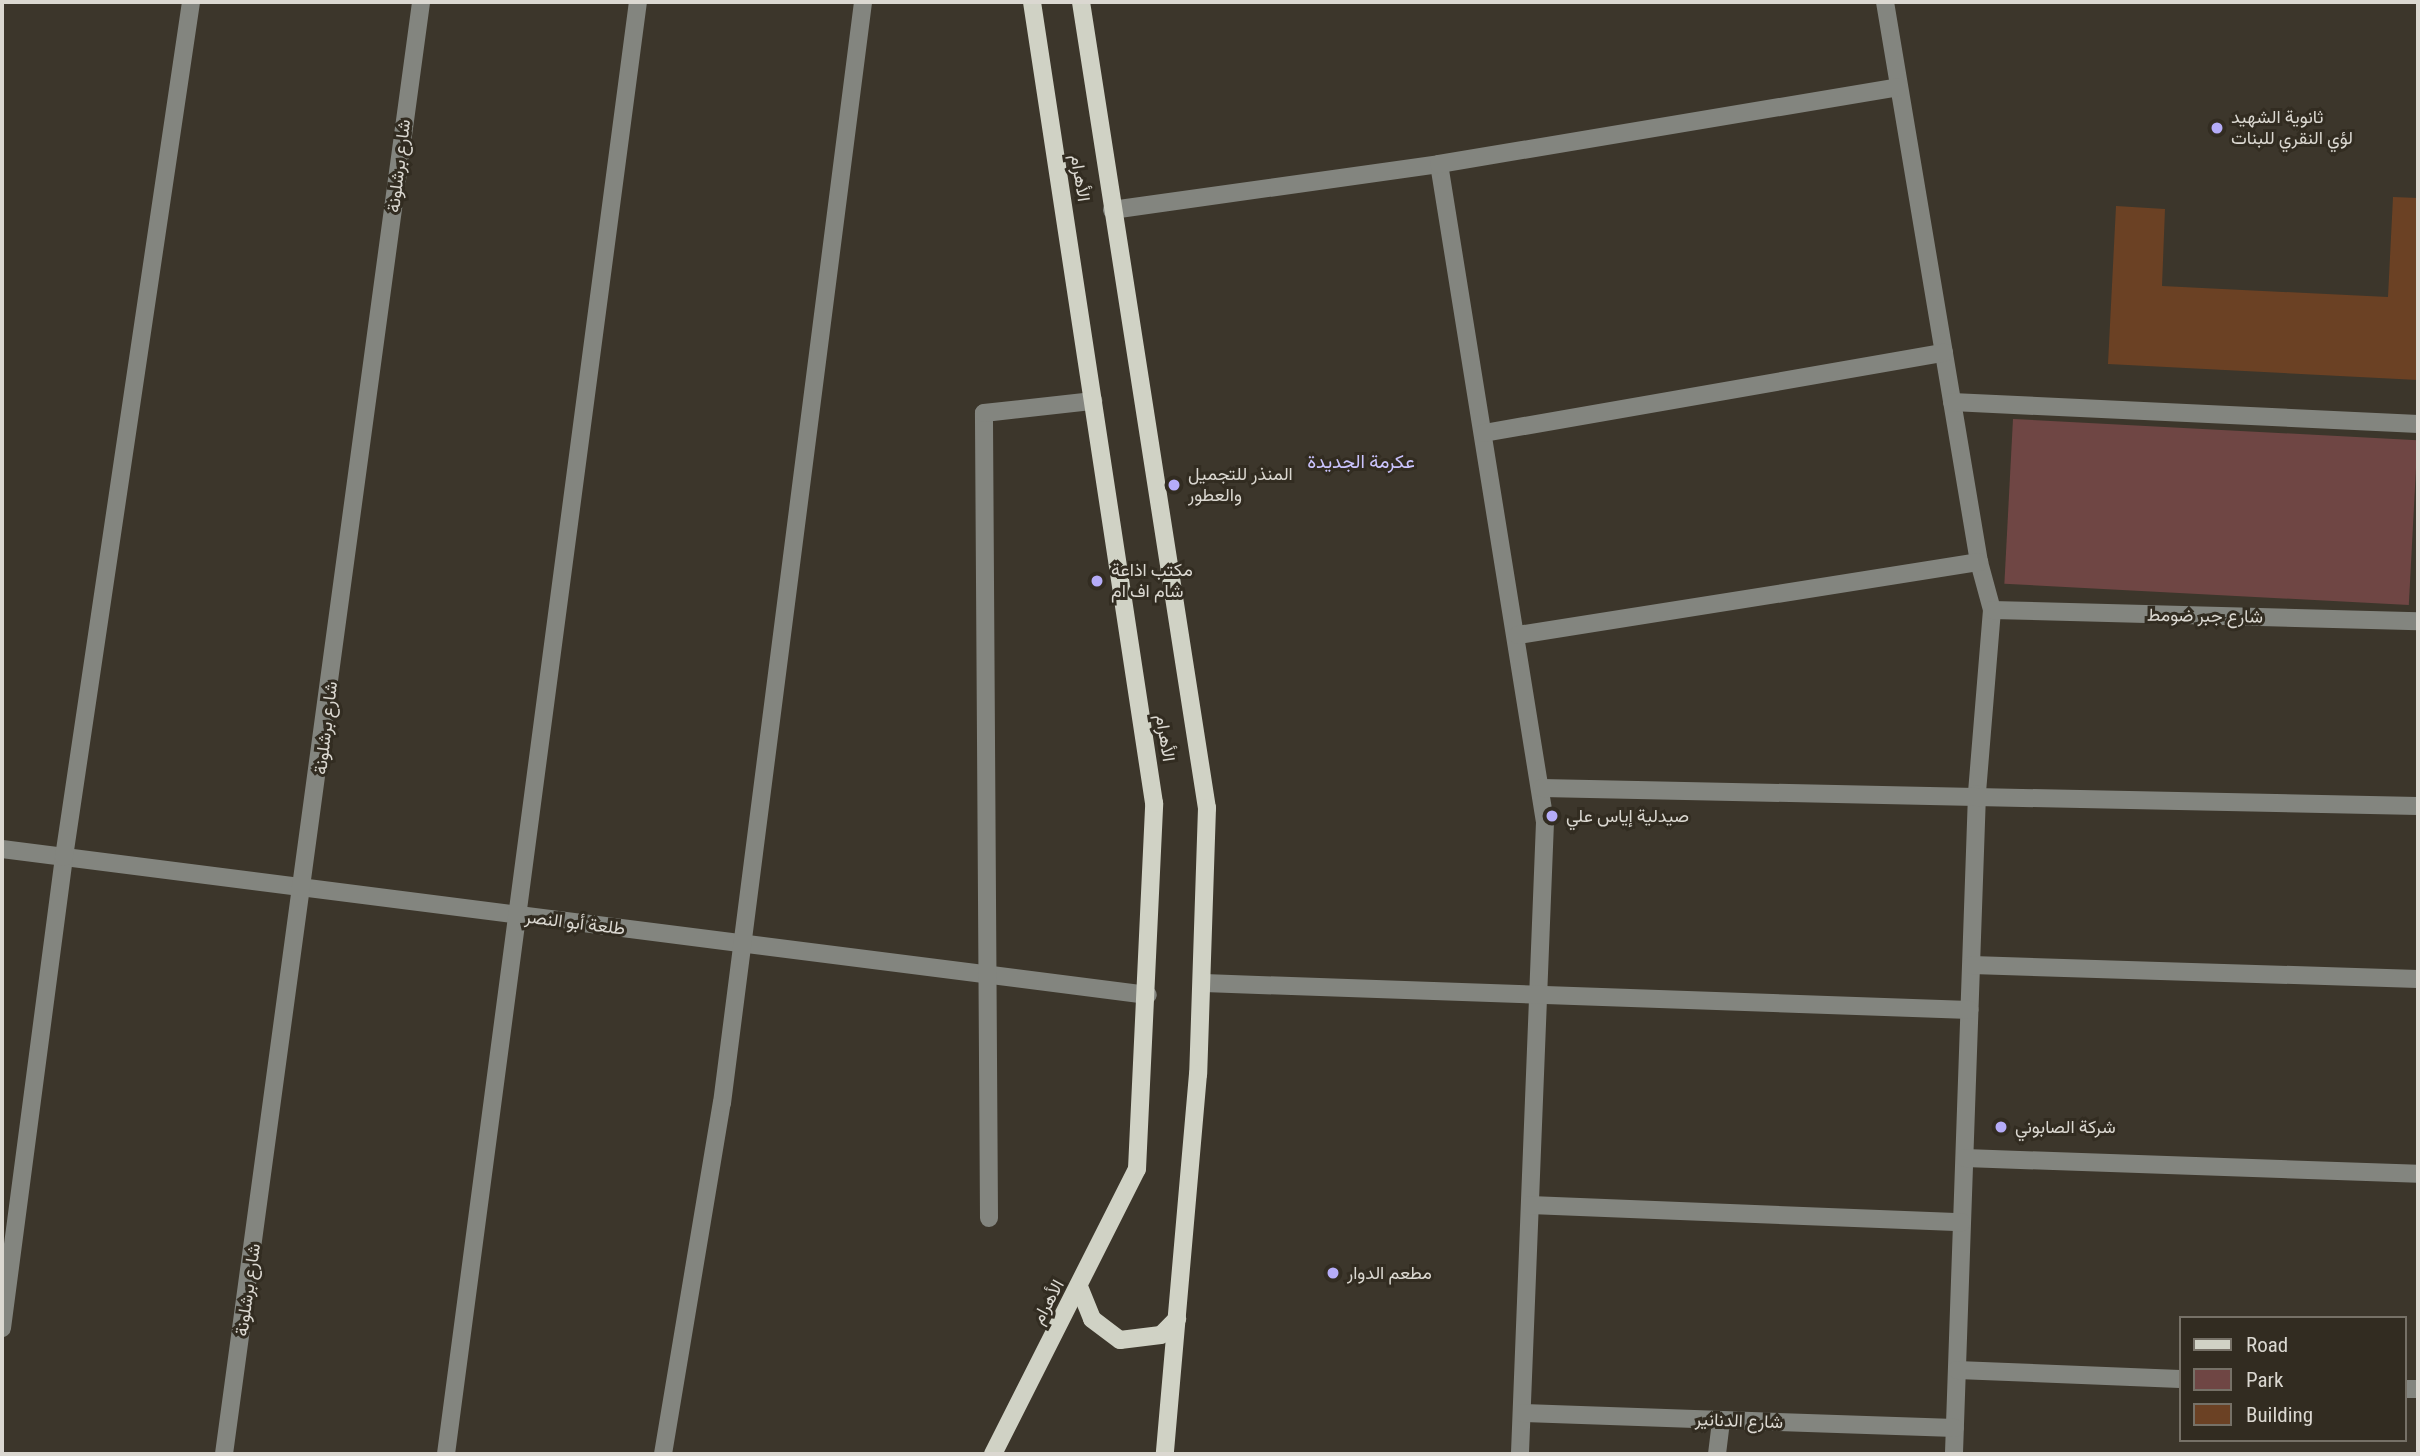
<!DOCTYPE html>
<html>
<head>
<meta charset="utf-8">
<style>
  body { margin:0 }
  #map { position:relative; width:2420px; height:1456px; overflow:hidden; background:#3c362b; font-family:"Roboto Condensed",Vazirmatn,sans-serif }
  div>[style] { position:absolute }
  .green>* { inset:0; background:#6f4644; transform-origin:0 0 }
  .building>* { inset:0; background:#6b4124 }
  .minor>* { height:18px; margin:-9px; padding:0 9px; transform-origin:9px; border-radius:9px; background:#83857f }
  .major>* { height:18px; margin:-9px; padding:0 9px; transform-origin:9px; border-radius:9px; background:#d0d2c5 }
  .dots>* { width:19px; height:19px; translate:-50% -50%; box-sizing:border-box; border:4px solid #322c21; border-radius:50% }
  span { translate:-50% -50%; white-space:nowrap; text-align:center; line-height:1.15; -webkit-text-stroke:6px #322c21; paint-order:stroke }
  .poi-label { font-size:18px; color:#dbd8d1 }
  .left { translate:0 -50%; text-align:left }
  .street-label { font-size:18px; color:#dbd8d1 }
  .neighbourhood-label { font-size:19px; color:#cbc4fe }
  .frame { position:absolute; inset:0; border:4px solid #dbd8d1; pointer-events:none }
  .legend { position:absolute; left:2179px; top:1316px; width:228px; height:126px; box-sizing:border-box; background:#322c21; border:2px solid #767167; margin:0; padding:9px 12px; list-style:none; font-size:21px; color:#dbd8d1 }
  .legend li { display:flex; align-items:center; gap:14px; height:35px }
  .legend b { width:35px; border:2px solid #767167 }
</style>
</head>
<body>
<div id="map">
  <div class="green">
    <div style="left:2013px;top:419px;width:405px;height:165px;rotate:3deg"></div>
  </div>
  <div class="building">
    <div style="clip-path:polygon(2393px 197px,2418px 198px,2418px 380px,2108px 364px,2116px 206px,2165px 209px,2162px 286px,2388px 297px)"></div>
  </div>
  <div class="minor">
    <div style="left:1885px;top:2px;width:568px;rotate:80.47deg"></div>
    <div style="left:1979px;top:562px;width:50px;rotate:74.8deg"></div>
    <div style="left:1992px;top:610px;width:185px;rotate:94.7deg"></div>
    <div style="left:1977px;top:794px;width:660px;rotate:92deg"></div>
    <div style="left:1439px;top:164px;width:666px;rotate:80.85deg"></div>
    <div style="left:1545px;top:822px;width:632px;rotate:92.27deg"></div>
    <div style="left:1112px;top:210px;width:330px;rotate:-8deg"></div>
    <div style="left:1439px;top:164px;width:466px;rotate:-9.5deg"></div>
    <div style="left:1952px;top:402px;width:467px;rotate:2.7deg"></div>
    <div style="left:1484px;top:433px;width:467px;rotate:-9.9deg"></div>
    <div style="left:1992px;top:610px;width:426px;rotate:1.5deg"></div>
    <div style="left:1518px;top:635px;width:467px;rotate:-9deg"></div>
    <div style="left:1542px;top:788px;width:876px;rotate:1.18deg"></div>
    <div style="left:2px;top:849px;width:1155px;rotate:7.26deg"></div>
    <div style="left:1972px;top:965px;width:446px;rotate:1.8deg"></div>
    <div style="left:1204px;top:983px;width:766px;rotate:2.02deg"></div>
    <div style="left:1965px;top:1158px;width:453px;rotate:2deg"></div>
    <div style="left:1530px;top:1205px;width:432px;rotate:2.3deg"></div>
    <div style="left:989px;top:1218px;width:805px;rotate:-90.36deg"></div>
    <div style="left:984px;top:413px;width:110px;rotate:-6.3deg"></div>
    <div style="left:2px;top:1328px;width:475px;rotate:-82.5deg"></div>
    <div style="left:64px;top:857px;width:864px;rotate:-81.55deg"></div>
    <div style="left:1957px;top:1370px;width:223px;rotate:2.3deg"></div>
    <div style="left:2404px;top:1389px;width:14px"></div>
    <div style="left:1522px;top:1413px;width:433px;rotate:2deg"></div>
    <div style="left:224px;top:1454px;width:1465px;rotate:-82.27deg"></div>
    <div style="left:446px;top:1454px;width:1465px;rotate:-82.47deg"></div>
    <div style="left:663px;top:1454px;width:356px;rotate:-80.5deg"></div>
    <div style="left:722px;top:1103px;width:1110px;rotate:-82.7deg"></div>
    <div style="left:1717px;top:1454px;width:34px;rotate:-83deg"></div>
  </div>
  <div class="major">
    <div style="left:1081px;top:2px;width:816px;rotate:81.12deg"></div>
    <div style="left:1207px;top:808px;width:266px;rotate:91.9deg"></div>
    <div style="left:1198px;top:1074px;width:381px;rotate:95deg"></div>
    <div style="left:1080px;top:1289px;width:32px;rotate:68deg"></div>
    <div style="left:1092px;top:1319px;width:35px;rotate:37deg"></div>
    <div style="left:1120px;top:1340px;width:41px;rotate:-7deg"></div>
    <div style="left:1161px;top:1335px;width:23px;rotate:-45deg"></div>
    <div style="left:993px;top:1454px;width:319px;rotate:-63.2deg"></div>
    <div style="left:1137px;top:1169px;width:366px;rotate:-87.3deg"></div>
    <div style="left:1154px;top:803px;width:810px;rotate:-98.66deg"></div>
  </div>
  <div class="dots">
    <div style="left:2217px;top:128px;background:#b5acf8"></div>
    <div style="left:1174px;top:485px;background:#b5acf8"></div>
    <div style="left:1097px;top:581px;background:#b5acf8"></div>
    <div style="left:1552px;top:816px;background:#b5acf8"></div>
    <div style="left:2001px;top:1127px;background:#b5acf8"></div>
    <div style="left:1333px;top:1273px;background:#b5acf8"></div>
  </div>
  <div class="poi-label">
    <span class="left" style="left:2231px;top:128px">ثانوية الشهيد<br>لؤي النقري للبنات</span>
    <span class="left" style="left:1188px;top:485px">المنذر للتجميل<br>والعطور</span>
    <span class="left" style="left:1111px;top:581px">مكتب اذاعة<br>شام اف ام</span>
    <span class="left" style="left:1566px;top:816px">صيدلية إياس علي</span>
    <span class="left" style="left:2015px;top:1127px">شركة الصابوني</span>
    <span class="left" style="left:1347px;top:1273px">مطعم الدوار</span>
  </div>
  <div class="street-label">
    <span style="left:399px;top:166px;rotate:-83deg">شارع برشلونة</span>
    <span style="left:1080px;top:178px;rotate:81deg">الأهرام</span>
    <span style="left:2205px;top:616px;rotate:1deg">شارع جبر ضومط</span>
    <span style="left:326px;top:728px;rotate:-83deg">شارع برشلونة</span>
    <span style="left:1165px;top:738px;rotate:81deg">الأهرام</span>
    <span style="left:575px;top:923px;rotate:7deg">طلعة أبو النصر</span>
    <span style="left:248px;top:1290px;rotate:-82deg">شارع برشلونة</span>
    <span style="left:1048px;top:1302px;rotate:-61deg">الأهرام</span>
    <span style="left:1739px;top:1421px;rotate:2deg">شارع الدنانير</span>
  </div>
  <div class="neighbourhood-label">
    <span style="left:1361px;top:462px">عكرمة الجديدة</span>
  </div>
  <div class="frame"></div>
  <ul class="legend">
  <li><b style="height:9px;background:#d0d2c5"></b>Road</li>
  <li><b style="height:19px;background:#6f4644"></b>Park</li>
  <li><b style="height:19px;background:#6b4124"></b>Building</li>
  </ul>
</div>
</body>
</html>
